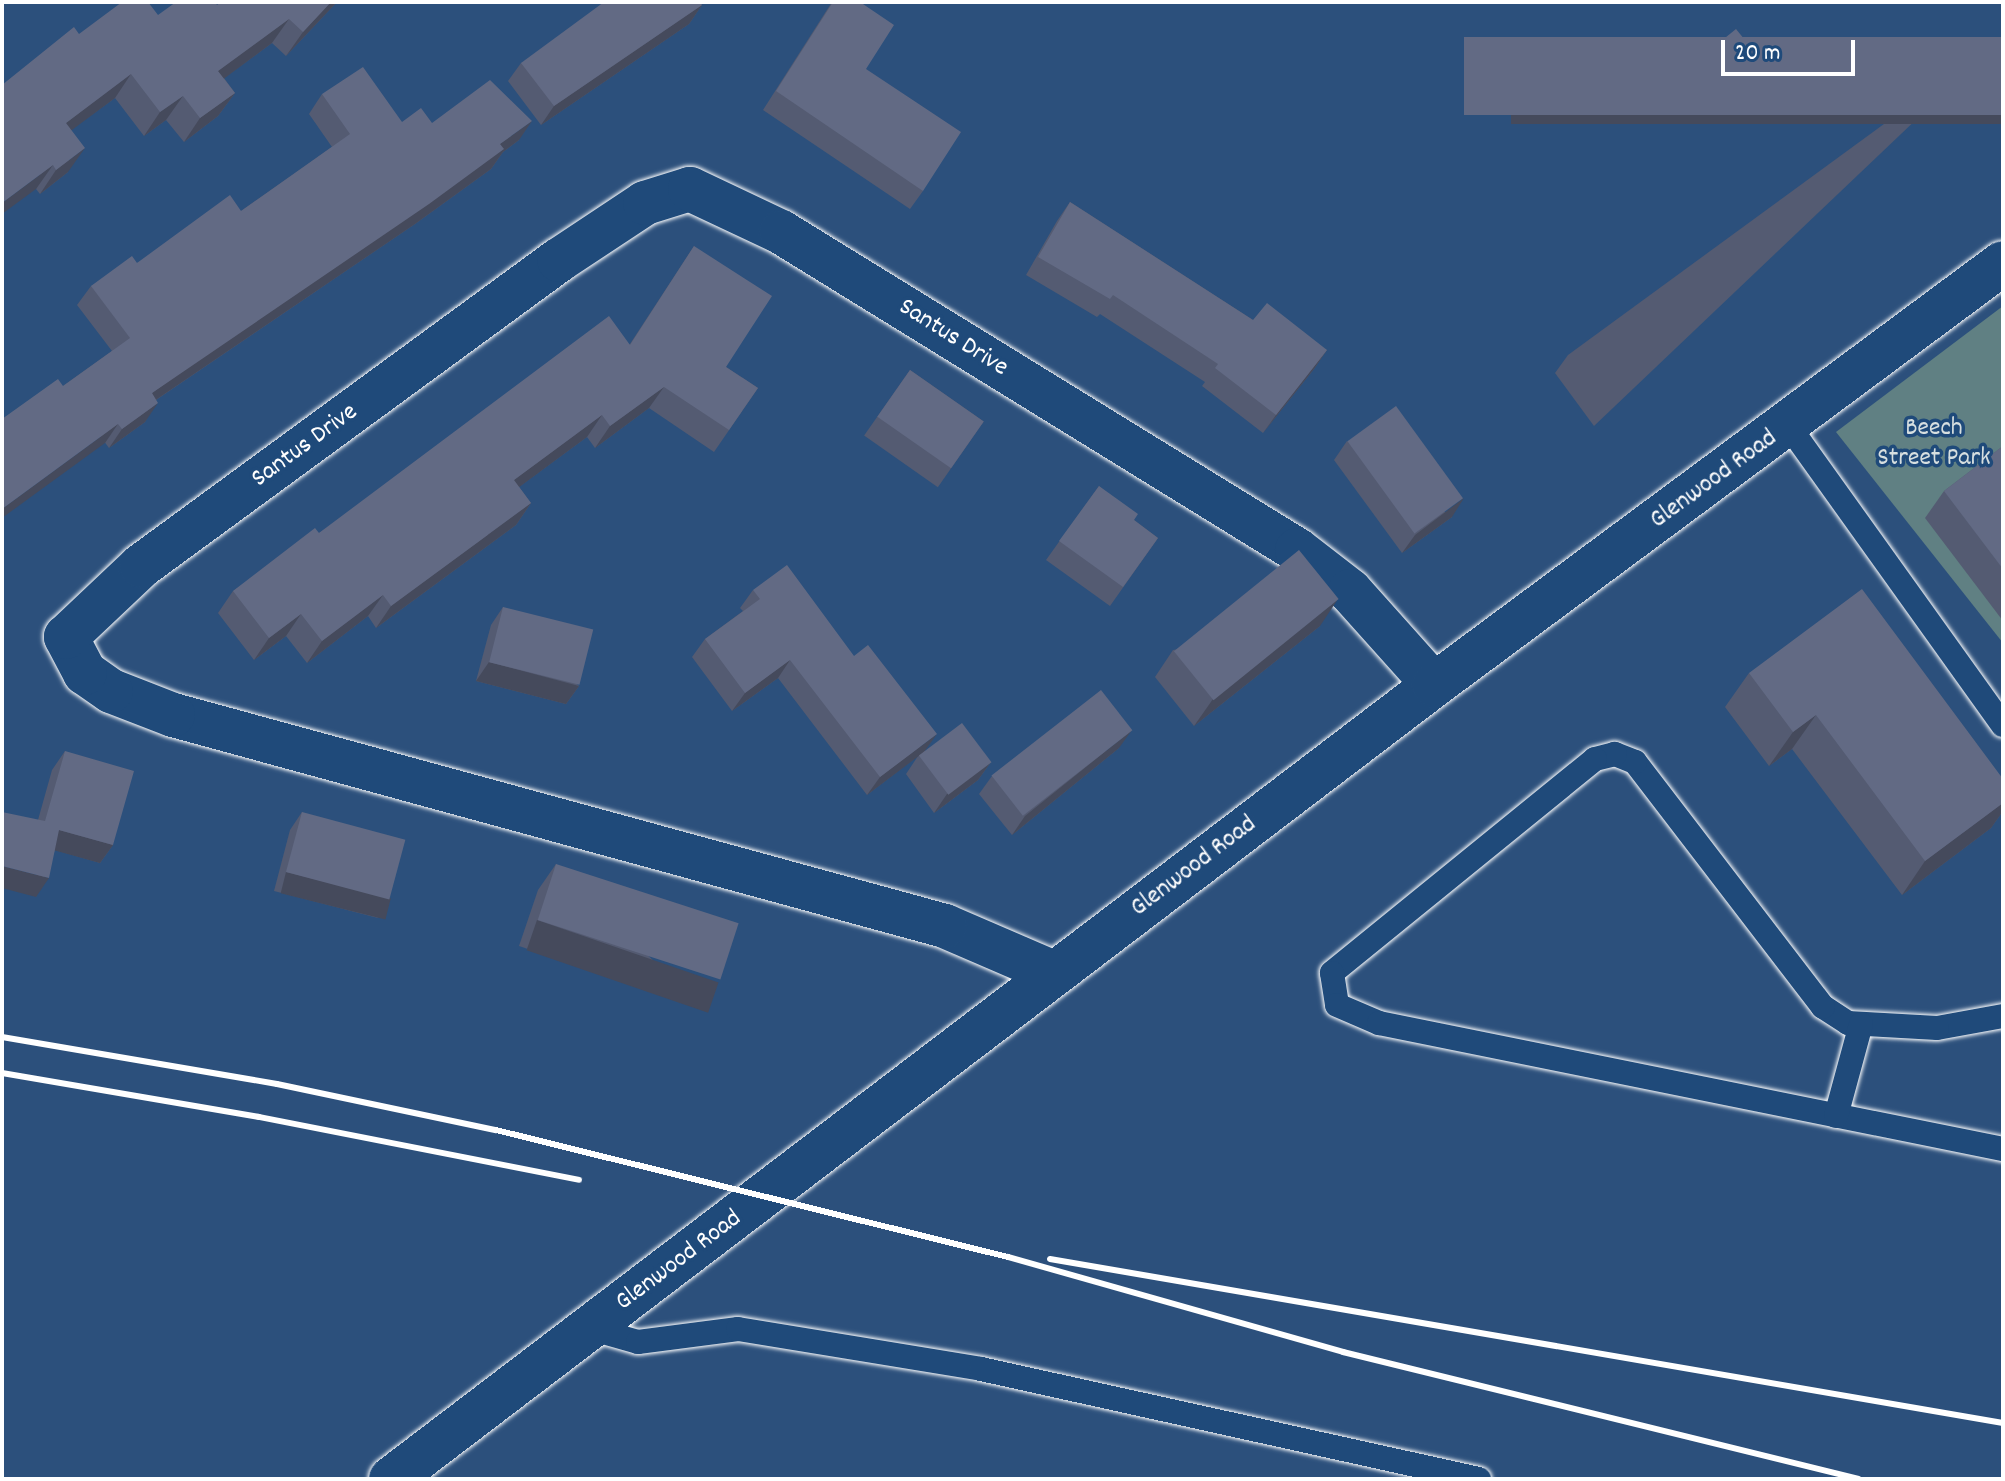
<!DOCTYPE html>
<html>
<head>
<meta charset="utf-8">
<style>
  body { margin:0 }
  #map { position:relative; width:2005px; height:1481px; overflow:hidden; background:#2c507c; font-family:Dekko,sans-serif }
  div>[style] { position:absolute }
  .green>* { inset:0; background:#608083 }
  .roads { filter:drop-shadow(0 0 2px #fff) drop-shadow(0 0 2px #fff) }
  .lane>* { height:24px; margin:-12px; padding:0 12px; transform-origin:12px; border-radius:12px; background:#1f4a7a }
  .street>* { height:44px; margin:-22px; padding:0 22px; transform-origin:22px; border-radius:22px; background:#1f4a7a }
  .secondary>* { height:44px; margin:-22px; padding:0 22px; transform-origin:22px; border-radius:22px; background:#1f4a7a }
  .rail>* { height:6px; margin:-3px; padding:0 3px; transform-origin:3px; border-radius:3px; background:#fff }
  .wall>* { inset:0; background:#545b72; transform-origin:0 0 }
  .shaded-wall>* { inset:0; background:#454a5c; transform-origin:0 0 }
  .building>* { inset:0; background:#626a84; transform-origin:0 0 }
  span { translate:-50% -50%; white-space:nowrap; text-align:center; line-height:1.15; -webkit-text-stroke:7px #1f4a7a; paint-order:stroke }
  .street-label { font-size:26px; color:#fff }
  .park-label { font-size:26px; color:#d7dfe0 }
  .frame { position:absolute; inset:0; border:4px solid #fff; pointer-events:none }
  .scale { position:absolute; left:1721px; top:40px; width:134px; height:36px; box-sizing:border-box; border:4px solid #fff; border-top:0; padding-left:10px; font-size:24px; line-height:28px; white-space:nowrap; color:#fff; -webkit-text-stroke:6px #1f4a7a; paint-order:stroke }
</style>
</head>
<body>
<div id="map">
  <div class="green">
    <div style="clip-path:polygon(2003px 306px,2003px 643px,1836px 432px)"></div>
  </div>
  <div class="roads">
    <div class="lane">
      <div style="left:1788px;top:425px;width:369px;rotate:54.4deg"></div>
      <div style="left:2003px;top:1016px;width:67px;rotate:169.7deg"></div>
      <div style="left:1937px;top:1028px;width:89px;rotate:-176.8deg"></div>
      <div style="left:1848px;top:1023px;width:30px;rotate:-147deg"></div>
      <div style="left:1823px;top:1007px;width:309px;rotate:-127.5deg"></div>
      <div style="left:1635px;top:762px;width:22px;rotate:-158deg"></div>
      <div style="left:1615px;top:754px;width:21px;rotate:166deg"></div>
      <div style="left:1595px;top:759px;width:339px;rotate:140.9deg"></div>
      <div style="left:1332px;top:973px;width:32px;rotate:81deg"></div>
      <div style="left:1337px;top:1005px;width:46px;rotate:23.2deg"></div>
      <div style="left:1379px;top:1023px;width:637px;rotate:11.42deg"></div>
      <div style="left:1836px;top:1116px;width:95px;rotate:-74.8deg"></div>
      <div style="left:589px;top:1328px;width:51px;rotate:15.9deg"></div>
      <div style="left:638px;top:1342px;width:101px;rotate:-7.4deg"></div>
      <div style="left:738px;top:1329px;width:246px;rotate:9.3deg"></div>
      <div style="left:981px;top:1369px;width:510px;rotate:12.46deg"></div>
    </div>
    <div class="street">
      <div style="left:1054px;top:973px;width:119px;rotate:-156.7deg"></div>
      <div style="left:945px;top:926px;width:800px;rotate:-164.71deg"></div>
      <div style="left:173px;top:715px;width:66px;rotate:-158.8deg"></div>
      <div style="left:111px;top:691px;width:32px;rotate:-145deg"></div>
      <div style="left:85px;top:673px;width:41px;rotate:-117.8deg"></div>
      <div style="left:66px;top:637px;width:103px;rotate:-43.4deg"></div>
      <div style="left:141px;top:566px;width:518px;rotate:-36.21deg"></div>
      <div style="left:559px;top:260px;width:103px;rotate:-33.5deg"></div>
      <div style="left:645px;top:203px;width:47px;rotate:-17.3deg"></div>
      <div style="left:690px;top:189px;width:101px;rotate:25.3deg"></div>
      <div style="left:781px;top:232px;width:606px;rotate:31.64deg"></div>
      <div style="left:1297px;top:550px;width:67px;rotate:37.7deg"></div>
      <div style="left:1350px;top:591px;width:126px;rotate:48.2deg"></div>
    </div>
    <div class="secondary">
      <div style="left:391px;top:1479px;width:1311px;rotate:-37.28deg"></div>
      <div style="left:1434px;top:685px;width:708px;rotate:-36.56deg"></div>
    </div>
  </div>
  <div class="rail">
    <div style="left:2px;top:1037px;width:279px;rotate:9.7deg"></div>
    <div style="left:277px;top:1084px;width:224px;rotate:11.9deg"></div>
    <div style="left:496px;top:1130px;width:528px;rotate:13.93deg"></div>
    <div style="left:1008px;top:1257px;width:348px;rotate:15.8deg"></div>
    <div style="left:1343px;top:1352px;width:531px;rotate:13.83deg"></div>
    <div style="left:2px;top:1073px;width:261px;rotate:9.7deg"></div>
    <div style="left:259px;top:1117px;width:326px;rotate:11.1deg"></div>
    <div style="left:1050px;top:1259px;width:967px;rotate:9.76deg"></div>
  </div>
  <div class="wall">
    <div style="clip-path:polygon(221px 2px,337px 2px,286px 56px,272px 43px,224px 78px,235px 93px,218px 116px,184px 142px,166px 120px,144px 136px,115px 98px,71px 130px,68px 172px,40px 194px,36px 189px,79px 34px,158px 15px,217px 5px)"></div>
    <div style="clip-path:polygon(832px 2px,860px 2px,866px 69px,923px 191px,910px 209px,763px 110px)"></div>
    <div style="clip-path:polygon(702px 5px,689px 24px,541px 125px,508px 81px,521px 63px)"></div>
    <div style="clip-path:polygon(2003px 37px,1594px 426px,1555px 373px,1568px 355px)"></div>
    <div style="clip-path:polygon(1710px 50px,1762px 79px,1736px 100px,1703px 60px)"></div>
    <div style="clip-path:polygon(322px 94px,402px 122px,432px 123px,519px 140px,503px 152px,491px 169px,415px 224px,156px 400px,145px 422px,109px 448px,63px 386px,112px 351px,77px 305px,91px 286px,241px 211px,332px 147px,309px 114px)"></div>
    <div style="clip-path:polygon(1070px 202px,1253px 320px,1327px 350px,1314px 369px,1263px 433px,1202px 386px,1205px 382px,1100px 314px,1097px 317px,1026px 275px,1057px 221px)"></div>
    <div style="clip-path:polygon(694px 246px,726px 367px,758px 388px,714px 452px,649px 408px,595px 448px,587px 437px,519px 487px,531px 503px,516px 525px,376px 628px,368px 616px,307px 663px,286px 636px,254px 660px,218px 613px,233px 591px,319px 533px,630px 344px)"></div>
    <div style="left:910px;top:370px;width:90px;height:80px;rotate:35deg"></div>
    <div style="clip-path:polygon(1347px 441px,1452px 517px,1402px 553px,1334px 460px)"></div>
    <div style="clip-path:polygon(2003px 446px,2003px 621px,1925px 518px,1944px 491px)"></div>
    <div style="clip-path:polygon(1099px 486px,1134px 520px,1158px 538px,1110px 606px,1046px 560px)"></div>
    <div style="clip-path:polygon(753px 590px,924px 751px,991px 762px,978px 780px,934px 813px,906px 774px,918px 756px,867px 795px,778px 678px,732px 711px,692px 657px,705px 639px,743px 611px,740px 608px)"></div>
    <div style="clip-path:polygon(503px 607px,579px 686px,566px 704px,476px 681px,491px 625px)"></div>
    <div style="clip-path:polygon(1320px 626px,1194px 726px,1155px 677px,1173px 650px)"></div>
    <div style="clip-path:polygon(1749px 673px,2003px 779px,2003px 811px,1991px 828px,1902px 895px,1792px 749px,1769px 766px,1725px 707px)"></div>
    <div style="clip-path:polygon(1119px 748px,1012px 835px,979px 794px,992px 776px)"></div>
    <div style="clip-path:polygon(65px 751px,113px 845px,100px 863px,55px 850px,36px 897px,38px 820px,52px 770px)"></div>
    <div style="clip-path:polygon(302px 812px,378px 918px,274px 891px,290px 830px)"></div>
    <div style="clip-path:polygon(556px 864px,700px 1007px,519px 946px,538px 890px)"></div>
  </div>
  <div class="shaded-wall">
    <div style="clip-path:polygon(331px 2px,337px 2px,286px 56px,303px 32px)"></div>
    <div style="clip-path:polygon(702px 5px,689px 24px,541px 125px,554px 106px)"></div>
    <div style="clip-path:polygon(289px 19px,272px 43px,202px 95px,218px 71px)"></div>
    <div style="clip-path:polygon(1769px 70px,1762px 79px,1736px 100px,1743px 91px)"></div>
    <div style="clip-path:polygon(131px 74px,115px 98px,49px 147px,66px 123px)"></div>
    <div style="clip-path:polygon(235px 93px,218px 116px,184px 142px,200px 118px)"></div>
    <div style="clip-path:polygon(183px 96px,166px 120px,144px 136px,160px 112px)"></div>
    <div style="left:2003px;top:115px;width:9px;height:492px;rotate:90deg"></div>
    <div style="clip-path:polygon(532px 121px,519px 140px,503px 152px,491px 169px,415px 224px,138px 412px,152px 393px)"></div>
    <div style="clip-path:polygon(85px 148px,68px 172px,40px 194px,56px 170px)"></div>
    <div style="clip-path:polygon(53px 165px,36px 189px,2px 214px,2px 203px)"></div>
    <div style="clip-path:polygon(1327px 350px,1314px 369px,1263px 433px,1276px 415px)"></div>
    <div style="clip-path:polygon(664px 387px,649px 408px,595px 448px,610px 426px)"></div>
    <div style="clip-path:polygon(158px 403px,145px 422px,109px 448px,122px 429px)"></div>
    <div style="clip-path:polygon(602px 415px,587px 437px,499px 502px,514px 480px)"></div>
    <div style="clip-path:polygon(118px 424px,105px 443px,2px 518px,2px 509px)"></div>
    <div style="clip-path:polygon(1464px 498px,1452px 517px,1402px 553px,1415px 535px)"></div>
    <div style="clip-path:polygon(531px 503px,516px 525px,376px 628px,391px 606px)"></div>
    <div style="clip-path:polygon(383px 595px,368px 616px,307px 663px,322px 641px)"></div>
    <div style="clip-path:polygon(1338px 599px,1320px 626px,1194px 726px,1213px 699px)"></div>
    <div style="clip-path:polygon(301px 614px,286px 636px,254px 660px,269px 638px)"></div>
    <div style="clip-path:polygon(790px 660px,778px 678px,732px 711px,745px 693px)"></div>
    <div style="clip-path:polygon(489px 662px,579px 686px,566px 704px,476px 681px)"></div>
    <div style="clip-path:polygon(1816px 715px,1792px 749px,1769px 766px,1793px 732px)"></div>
    <div style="clip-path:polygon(1132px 730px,1119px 748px,1012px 835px,1025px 816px)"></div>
    <div style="clip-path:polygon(937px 734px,924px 752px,867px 795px,880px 777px)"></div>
    <div style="clip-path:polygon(991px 762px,978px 780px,934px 813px,947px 794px)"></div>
    <div style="clip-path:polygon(2003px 803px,2003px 811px,1991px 828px,1902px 895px,1925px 861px)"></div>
    <div style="clip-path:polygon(59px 830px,113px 845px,100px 863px,46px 848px)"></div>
    <div style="clip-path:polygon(2px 866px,49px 878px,36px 897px,2px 888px)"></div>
    <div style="left:286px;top:872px;width:108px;height:22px;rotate:14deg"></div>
    <div style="left:537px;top:920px;width:192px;height:32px;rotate:19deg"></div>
  </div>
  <div class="building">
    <div style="clip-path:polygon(122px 2px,148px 2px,158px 15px,176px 2px,215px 2px,217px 5px,221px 2px,331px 2px,303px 32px,289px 19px,218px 71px,235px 93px,200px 118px,183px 96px,160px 112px,131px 74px,66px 123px,85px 148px,56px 170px,53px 165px,2px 203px,2px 85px,74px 27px,79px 34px)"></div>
    <div style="clip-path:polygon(604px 2px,700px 2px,702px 5px,554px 106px,521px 63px)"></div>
    <div style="clip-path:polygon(833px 2px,860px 2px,894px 25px,866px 69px,961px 132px,923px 191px,776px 91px)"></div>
    <div style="left:1736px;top:29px;width:53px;height:33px;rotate:51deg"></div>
    <div style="left:2003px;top:37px;width:78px;height:539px;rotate:90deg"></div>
    <div style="clip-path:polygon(363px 67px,402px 122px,421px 108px,432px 123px,490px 80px,532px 121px,500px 144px,504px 149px,429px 204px,152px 393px,158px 403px,122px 429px,118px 424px,2px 509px,2px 419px,58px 379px,63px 386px,130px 338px,91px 286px,132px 256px,137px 263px,230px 195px,241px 211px,350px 134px,322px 94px)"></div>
    <div style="clip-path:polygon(1070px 202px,1253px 320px,1267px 303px,1327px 350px,1276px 415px,1215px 368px,1218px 364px,1113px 295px,1110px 299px,1038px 257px)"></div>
    <div style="clip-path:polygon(694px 246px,772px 296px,726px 367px,758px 388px,729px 430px,664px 387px,610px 426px,602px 415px,514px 480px,531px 503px,391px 606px,383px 595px,322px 641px,301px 614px,269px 638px,233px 591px,315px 528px,319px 533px,609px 316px,630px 345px)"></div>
    <div style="left:910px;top:370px;width:90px;height:57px;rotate:35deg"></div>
    <div style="left:1396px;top:406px;width:114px;height:60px;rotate:54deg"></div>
    <div style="clip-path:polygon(2003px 446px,2003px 569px,1944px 491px)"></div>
    <div style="clip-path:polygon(1099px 486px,1138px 514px,1134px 520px,1158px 538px,1123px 587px,1059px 541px)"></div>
    <div style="left:1299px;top:550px;width:63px;height:161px;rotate:51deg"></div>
    <div style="clip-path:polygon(787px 565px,854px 656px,868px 645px,937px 734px,880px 777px,790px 660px,745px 693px,705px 639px,760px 599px,753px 590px)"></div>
    <div style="clip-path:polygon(1862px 589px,2003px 779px,2003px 803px,1925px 861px,1816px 715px,1793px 732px,1749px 673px)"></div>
    <div style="left:503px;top:607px;width:93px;height:57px;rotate:14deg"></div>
    <div style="left:1101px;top:690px;width:51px;height:139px;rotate:52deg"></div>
    <div style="left:962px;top:723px;width:49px;height:54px;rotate:53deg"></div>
    <div style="clip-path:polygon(65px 751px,134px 771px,113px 845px,59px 830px,49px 878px,2px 866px,2px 812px,45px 821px)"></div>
    <div style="left:302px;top:812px;width:107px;height:62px;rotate:15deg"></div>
    <div style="left:556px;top:864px;width:192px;height:59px;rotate:18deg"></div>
  </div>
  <div class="street-label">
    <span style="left:953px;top:338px;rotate:32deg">Santus Drive</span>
    <span style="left:305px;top:446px;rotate:-36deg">Santus Drive</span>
    <span style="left:1714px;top:480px;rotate:-36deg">Glenwood Road</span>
    <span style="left:1194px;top:867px;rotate:-37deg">Glenwood Road</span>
    <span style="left:679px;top:1261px;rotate:-37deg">Glenwood Road</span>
  </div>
  <div class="park-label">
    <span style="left:1934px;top:444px">Beech<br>Street Park</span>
  </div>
  <div class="frame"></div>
  <div class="scale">20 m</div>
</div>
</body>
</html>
